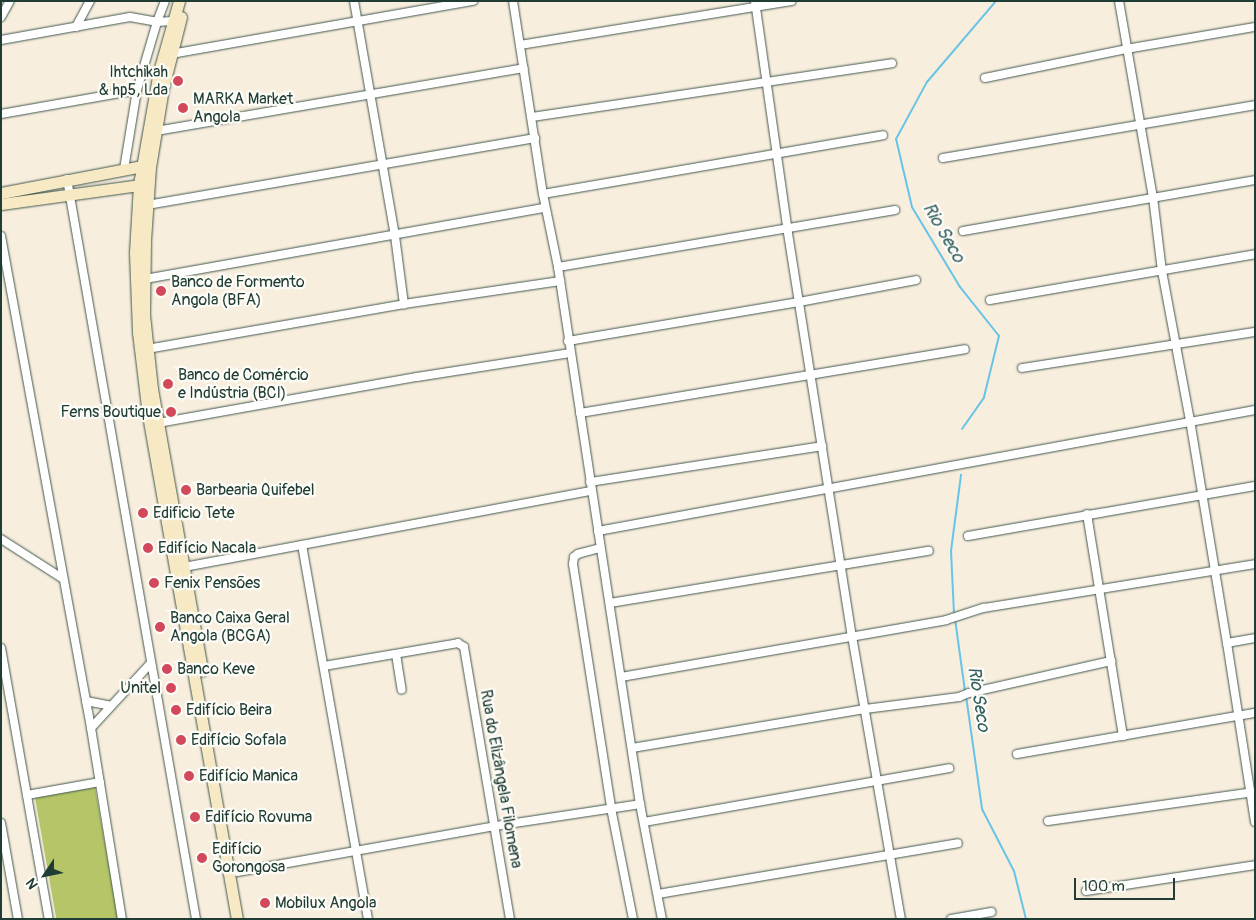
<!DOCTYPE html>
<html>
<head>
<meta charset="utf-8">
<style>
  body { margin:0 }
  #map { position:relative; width:1256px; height:920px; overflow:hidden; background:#f8eede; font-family:Pangolin,sans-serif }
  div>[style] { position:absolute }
  .green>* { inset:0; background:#b5c568; transform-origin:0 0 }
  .stream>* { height:2px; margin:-1px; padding:0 1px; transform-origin:1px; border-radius:1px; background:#68c4e6 }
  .roads { filter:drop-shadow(0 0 1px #40584e) drop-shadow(0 0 1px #40584e) }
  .street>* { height:8px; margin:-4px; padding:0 4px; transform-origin:4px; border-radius:4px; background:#fff }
  .secondary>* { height:11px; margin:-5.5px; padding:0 5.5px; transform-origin:5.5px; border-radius:5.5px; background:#f6e9c3 }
  .dots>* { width:14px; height:14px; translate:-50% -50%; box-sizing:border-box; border:2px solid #fdfcf7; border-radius:50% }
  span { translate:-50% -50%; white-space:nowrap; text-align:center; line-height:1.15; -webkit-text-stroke:4.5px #fdfcf7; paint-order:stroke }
  .poi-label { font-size:16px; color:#1f3d34 }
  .right { translate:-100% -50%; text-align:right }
  .left { translate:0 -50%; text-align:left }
  .street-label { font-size:16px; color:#1f3d34 }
  .water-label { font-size:18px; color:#315f60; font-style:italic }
  .frame { position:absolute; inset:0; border:2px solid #1f3d34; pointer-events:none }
  .north { position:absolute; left:20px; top:850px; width:50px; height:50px; -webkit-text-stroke:4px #fdfcf7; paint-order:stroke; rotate:236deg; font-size:14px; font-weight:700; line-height:20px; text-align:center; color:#1f3d34 }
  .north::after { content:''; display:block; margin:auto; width:18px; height:22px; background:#1f3d34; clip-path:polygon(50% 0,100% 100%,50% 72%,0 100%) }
  .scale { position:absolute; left:1074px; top:878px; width:101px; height:22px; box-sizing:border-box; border:2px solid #1f3d34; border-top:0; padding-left:6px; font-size:15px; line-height:18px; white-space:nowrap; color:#1f3d34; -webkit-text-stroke:4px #fdfcf7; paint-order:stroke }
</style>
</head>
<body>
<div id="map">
  <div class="green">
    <div style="left:95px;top:787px;width:134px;height:61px;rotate:80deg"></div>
  </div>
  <div class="stream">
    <div style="left:962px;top:429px;width:39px;rotate:-55deg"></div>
    <div style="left:984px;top:397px;width:63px;rotate:-76.2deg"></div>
    <div style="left:999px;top:336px;width:63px;rotate:-128.5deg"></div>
    <div style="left:960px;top:287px;width:93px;rotate:-121deg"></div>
    <div style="left:912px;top:207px;width:70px;rotate:-103.2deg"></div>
    <div style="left:896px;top:139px;width:65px;rotate:-61.5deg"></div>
    <div style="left:927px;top:82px;width:106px;rotate:-49.6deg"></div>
    <div style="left:954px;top:614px;width:63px;rotate:-92.7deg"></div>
    <div style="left:951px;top:551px;width:77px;rotate:-82.5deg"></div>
    <div style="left:955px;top:619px;width:73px;rotate:82.1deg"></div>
    <div style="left:966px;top:696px;width:114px;rotate:81.9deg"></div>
    <div style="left:982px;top:809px;width:70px;rotate:62.7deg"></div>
    <div style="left:1014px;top:871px;width:49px;rotate:76deg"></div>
  </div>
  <div class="roads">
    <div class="street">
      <div style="left:165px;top:1px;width:22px;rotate:111deg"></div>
      <div style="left:157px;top:22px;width:15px;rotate:-4deg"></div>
      <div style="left:354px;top:1px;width:239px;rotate:80.1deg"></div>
      <div style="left:395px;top:236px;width:69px;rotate:82.5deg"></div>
      <div style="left:513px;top:1px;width:195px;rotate:81.2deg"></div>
      <div style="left:543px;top:194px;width:75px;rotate:78.4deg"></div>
      <div style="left:558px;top:267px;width:543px;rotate:81.32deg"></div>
      <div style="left:640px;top:804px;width:117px;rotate:79.2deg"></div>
      <div style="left:755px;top:1px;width:228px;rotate:81.9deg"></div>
      <div style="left:787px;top:227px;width:414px;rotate:81deg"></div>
      <div style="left:852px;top:636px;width:287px;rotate:80.2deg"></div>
      <div style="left:1119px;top:1px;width:199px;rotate:80.2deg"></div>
      <div style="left:1153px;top:197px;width:75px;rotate:83.1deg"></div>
      <div style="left:1162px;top:271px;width:152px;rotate:79.4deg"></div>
      <div style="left:1190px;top:420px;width:226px;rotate:80.6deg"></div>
      <div style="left:1227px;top:643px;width:181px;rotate:81.1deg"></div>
      <div style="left:1px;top:17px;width:18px;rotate:-61deg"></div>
      <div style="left:76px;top:27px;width:30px;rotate:-62deg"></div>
      <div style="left:1px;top:40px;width:131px;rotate:-10.1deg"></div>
      <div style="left:130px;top:17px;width:27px;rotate:10deg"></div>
      <div style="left:157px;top:22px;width:71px;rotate:106.4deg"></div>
      <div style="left:137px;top:90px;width:80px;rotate:99.3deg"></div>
      <div style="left:520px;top:45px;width:275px;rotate:-9.2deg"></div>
      <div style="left:171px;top:54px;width:307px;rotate:-10deg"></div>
      <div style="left:985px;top:78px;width:144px;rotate:-11.6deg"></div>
      <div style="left:1126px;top:49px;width:131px;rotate:-9.7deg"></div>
      <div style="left:1px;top:114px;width:138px;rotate:-10deg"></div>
      <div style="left:532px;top:117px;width:364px;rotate:-8.5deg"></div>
      <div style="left:156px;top:131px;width:373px;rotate:-9.7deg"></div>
      <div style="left:943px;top:158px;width:316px;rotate:-9.6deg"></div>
      <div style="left:67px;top:179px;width:751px;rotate:80.11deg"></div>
      <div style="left:543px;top:194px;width:345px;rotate:-9.8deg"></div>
      <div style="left:147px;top:205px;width:394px;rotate:-9.8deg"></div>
      <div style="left:963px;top:231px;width:296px;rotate:-9.9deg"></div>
      <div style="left:1px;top:236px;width:500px;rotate:79.63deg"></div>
      <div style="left:91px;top:728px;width:193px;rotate:80.8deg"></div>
      <div style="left:558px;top:267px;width:342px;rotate:-9.6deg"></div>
      <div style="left:145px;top:279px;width:406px;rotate:-10.1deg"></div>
      <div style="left:990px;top:300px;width:269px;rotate:-9.8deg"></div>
      <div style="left:568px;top:341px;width:234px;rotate:-9.6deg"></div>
      <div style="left:799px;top:302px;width:119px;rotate:-10.6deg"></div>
      <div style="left:147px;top:349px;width:261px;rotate:-9.9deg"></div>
      <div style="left:404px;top:304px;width:158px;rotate:-8.4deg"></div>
      <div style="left:1022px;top:368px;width:236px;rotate:-8.8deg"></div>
      <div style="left:580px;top:413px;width:390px;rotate:-9.4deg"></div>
      <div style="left:158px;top:423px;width:263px;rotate:-10.1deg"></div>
      <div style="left:417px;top:377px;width:155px;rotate:-8.9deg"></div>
      <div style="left:590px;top:482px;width:235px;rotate:-8.8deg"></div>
      <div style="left:1087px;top:514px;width:225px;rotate:80.8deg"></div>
      <div style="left:598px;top:531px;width:668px;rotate:-10.44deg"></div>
      <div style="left:968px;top:536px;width:291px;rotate:-9.9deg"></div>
      <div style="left:1px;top:539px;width:72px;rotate:32.6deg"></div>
      <div style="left:302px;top:545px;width:380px;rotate:80deg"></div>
      <div style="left:600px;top:548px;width:23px;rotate:165deg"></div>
      <div style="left:578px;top:554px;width:5px;rotate:143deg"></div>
      <div style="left:574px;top:557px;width:7px;rotate:98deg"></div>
      <div style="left:573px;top:564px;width:247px;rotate:81.1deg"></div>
      <div style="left:611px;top:808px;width:113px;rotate:78.8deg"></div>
      <div style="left:184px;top:567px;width:414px;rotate:-10.6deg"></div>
      <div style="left:610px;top:603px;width:323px;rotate:-9.3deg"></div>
      <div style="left:1227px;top:643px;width:28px;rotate:-10deg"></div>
      <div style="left:1px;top:648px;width:275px;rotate:80deg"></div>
      <div style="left:396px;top:654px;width:36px;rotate:81deg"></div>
      <div style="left:324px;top:666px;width:136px;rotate:-9.7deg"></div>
      <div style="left:458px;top:643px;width:7px;rotate:34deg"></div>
      <div style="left:464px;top:647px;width:276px;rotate:80.4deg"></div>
      <div style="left:621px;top:677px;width:330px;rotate:-9.9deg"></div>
      <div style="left:946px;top:620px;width:40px;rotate:-18deg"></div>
      <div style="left:984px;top:608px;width:275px;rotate:-9.2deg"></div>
      <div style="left:86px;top:701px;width:25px;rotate:11deg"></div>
      <div style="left:91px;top:728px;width:88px;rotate:-47.3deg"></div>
      <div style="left:632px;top:748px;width:236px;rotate:-9.5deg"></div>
      <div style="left:865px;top:709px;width:95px;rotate:-7.3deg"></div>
      <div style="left:959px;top:697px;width:11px;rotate:-22deg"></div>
      <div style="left:969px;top:693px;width:146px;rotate:-12.7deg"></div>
      <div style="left:1017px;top:754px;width:242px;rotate:-9.8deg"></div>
      <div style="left:27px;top:795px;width:74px;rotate:-10.1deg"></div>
      <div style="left:1048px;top:821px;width:208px;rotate:-8deg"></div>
      <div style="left:644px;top:822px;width:310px;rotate:-10deg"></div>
      <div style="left:1px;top:823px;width:97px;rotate:80deg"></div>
      <div style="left:237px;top:872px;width:262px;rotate:-10.1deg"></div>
      <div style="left:495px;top:826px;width:147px;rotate:-8.6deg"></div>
      <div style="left:1086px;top:891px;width:171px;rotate:-8.7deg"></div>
      <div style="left:658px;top:894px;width:304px;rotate:-9.6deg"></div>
      <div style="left:951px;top:919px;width:41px;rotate:-9.9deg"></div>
    </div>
    <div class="secondary">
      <div style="left:179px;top:1px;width:73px;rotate:105.9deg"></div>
      <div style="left:159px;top:71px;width:116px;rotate:100deg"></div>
      <div style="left:139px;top:185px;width:68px;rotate:93.4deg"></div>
      <div style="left:135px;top:253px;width:79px;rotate:87.8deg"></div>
      <div style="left:138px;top:332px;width:84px;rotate:83.1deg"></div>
      <div style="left:148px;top:415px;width:512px;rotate:79.99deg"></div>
      <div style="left:181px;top:17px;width:73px;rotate:104.2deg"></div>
      <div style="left:163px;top:88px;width:80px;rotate:99.3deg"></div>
      <div style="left:150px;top:167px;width:73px;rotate:93.9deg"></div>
      <div style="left:145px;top:240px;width:75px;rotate:90.8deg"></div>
      <div style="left:144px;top:315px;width:74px;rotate:83.8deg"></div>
      <div style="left:152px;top:389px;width:286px;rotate:79.9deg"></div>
      <div style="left:1px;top:193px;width:144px;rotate:-10.8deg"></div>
      <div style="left:1px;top:204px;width:139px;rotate:-7.8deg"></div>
    </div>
  </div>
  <div class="dots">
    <div style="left:178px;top:81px;background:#d1495b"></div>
    <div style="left:183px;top:108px;background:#d1495b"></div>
    <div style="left:161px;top:291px;background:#d1495b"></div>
    <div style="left:168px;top:384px;background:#d1495b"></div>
    <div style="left:171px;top:412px;background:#d1495b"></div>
    <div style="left:186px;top:490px;background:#d1495b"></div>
    <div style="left:143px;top:513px;background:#d1495b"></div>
    <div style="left:148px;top:548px;background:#d1495b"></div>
    <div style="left:154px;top:583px;background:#d1495b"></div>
    <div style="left:160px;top:627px;background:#d1495b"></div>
    <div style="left:167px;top:669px;background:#d1495b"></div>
    <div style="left:171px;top:688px;background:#d1495b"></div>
    <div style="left:176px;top:710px;background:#d1495b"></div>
    <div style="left:181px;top:740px;background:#d1495b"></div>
    <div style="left:189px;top:776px;background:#d1495b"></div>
    <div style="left:195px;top:817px;background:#d1495b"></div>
    <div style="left:202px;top:858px;background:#d1495b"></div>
    <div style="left:265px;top:903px;background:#d1495b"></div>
  </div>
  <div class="poi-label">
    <span class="right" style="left:168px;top:81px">Ihtchikah<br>&amp; hp5, Lda</span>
    <span class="left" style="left:193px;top:108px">MARKA Market<br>Angola</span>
    <span class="left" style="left:171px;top:291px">Banco de Formento<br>Angola (BFA)</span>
    <span class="left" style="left:178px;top:384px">Banco de Comércio<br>e Indústria (BCI)</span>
    <span class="right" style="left:161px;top:412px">Ferns Boutique</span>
    <span class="left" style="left:196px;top:490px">Barbearia Quifebel</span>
    <span class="left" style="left:153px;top:513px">Edificio Tete</span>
    <span class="left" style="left:158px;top:548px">Edifício Nacala</span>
    <span class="left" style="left:164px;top:583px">Fenix Pensões</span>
    <span class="left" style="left:170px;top:627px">Banco Caixa Geral<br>Angola (BCGA)</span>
    <span class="left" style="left:177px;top:669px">Banco Keve</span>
    <span class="right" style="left:161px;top:688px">Unitel</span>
    <span class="left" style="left:186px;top:710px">Edifício Beira</span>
    <span class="left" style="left:191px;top:740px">Edifício Sofala</span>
    <span class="left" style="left:199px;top:776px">Edifício Manica</span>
    <span class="left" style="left:205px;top:817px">Edifício Rovuma</span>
    <span class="left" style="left:212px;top:858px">Edifício<br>Gorongosa</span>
    <span class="left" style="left:275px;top:903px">Mobilux Angola</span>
  </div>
  <div class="street-label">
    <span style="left:501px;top:779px;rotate:80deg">Rua do Elizângela Filomena</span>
  </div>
  <div class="water-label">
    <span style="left:943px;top:233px;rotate:60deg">Rio Seco</span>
    <span style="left:978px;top:699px;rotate:81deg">Rio Seco</span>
  </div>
  <div class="frame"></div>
  <div class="north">N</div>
  <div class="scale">100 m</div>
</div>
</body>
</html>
